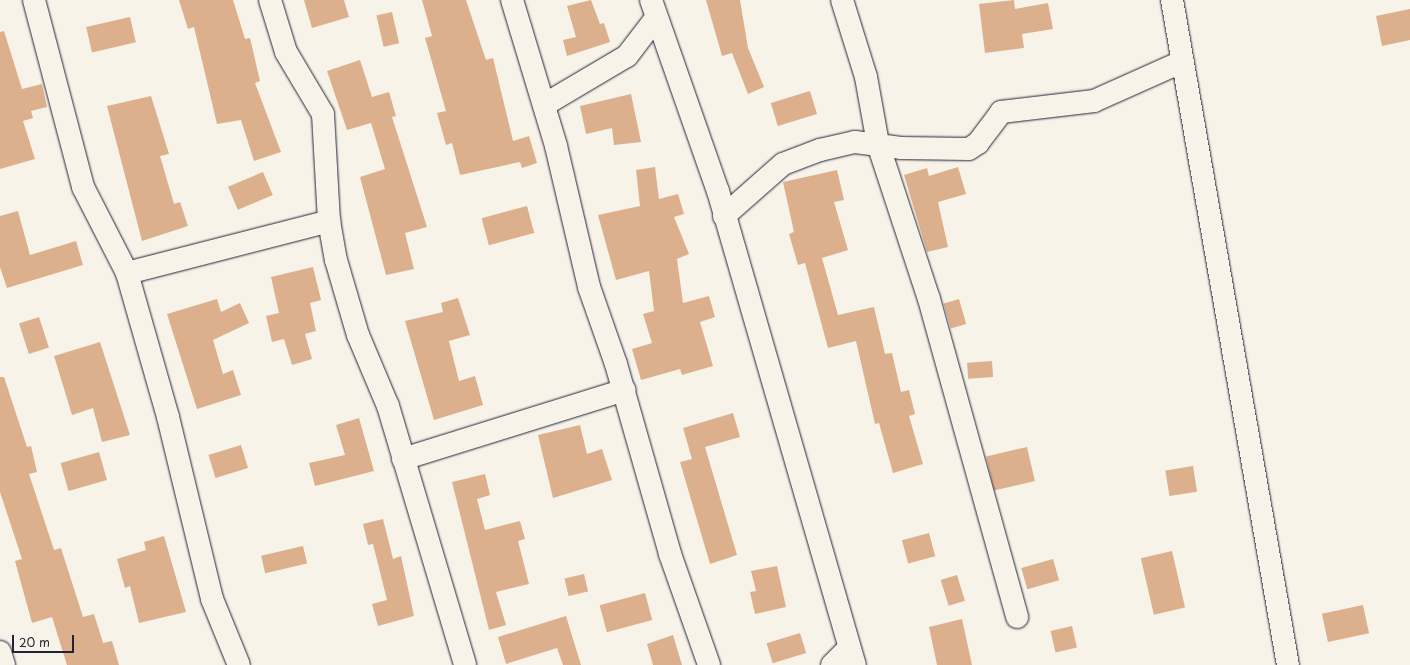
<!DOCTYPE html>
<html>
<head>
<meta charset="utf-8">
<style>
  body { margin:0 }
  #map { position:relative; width:1410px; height:665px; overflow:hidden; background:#f7f3e8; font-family:"Playpen Sans",sans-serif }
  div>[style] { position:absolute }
  .building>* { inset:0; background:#dcb08d; transform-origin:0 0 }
  .roads { filter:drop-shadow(0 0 1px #22223b) drop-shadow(0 0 1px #22223b) }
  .minor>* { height:22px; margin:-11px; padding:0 11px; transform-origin:11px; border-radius:11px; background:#f7f3e8 }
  span { translate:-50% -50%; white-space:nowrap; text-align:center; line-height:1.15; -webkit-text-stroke:3.5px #f7f3e8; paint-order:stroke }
  .scale { position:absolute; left:12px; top:635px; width:62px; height:18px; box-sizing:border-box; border:2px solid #22223b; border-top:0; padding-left:5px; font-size:12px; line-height:14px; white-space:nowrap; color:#22223b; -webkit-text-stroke:3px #f7f3e8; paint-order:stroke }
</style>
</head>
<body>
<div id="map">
  <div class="building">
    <div style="clip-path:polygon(179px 0,233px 0,245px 39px,250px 38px,260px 81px,255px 83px,281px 152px,254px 161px,241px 120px,217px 124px,194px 27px,188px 29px)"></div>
    <div style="clip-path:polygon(304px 0,344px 0,349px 17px,312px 28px)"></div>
    <div style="clip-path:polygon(422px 0,466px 0,486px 60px,493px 58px,513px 141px,529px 136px,537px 163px,522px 168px,520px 162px,460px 175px,452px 143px,446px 145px,437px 113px,446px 111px,425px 38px,432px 36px)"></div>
    <div style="clip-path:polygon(591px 0,600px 24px,604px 23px,610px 42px,567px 56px,563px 40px,576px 37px,567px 6px)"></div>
    <div style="clip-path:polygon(706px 0,740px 0,748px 48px,764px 87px,748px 94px,732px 53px,722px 56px)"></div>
    <div style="clip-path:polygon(1014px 0,1015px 9px,1048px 3px,1053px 29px,1022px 34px,1024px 48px,985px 53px,979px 4px)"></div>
    <div style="clip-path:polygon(1410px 9px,1410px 40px,1382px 46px,1376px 16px)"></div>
    <div style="left:392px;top:12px;width:32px;height:16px;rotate:77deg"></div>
    <div style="left:130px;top:17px;width:26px;height:45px;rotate:77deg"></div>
    <div style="clip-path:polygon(4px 31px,22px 89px,42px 84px,47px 107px,31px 111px,33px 118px,23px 121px,35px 159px,0 169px,0 32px)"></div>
    <div style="clip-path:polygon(360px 60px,372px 97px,389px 92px,396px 116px,392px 117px,427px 227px,405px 233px,414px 269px,386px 275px,360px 177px,385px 169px,371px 123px,347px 130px,327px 71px)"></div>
    <div style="left:810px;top:91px;width:24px;height:41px;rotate:73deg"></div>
    <div style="clip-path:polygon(631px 94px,641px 142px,614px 145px,612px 128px,586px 134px,580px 106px)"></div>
    <div style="clip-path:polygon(151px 96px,169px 154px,160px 156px,174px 204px,180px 202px,188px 226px,142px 241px,107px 106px)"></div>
    <div style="clip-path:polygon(655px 167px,659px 199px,678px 194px,684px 214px,674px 217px,689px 254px,677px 259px,683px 303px,709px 296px,715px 317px,700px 322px,713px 366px,682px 375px,680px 369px,641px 380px,632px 349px,652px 343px,643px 314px,654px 311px,649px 271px,616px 280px,598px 215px,640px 206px,636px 170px)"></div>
    <div style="clip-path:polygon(958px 167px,966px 194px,938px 202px,948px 247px,927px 252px,904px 175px,927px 168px,929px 176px)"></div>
    <div style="clip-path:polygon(837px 170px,844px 200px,834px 202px,848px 250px,822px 258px,838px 315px,874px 307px,885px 354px,892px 353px,901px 392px,909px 390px,915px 414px,909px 416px,923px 464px,893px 473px,879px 423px,875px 424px,856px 341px,828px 348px,805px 263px,798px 265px,789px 234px,794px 232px,783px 182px)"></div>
    <div style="left:263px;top:172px;width:25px;height:38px;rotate:67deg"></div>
    <div style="left:527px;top:206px;width:28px;height:47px;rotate:75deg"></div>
    <div style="clip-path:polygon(18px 211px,30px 255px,76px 241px,83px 265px,7px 288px,0 267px,0 216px)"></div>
    <div style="clip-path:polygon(313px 267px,321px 300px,310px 303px,316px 331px,305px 334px,312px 359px,292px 365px,284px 339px,272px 342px,266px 316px,279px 313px,271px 277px)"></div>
    <div style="clip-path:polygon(458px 298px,470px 335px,449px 341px,459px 381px,475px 376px,483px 405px,434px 420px,405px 321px,443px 312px,441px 303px)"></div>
    <div style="clip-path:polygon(217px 299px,221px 312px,240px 303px,249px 323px,213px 340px,223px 374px,233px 370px,241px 395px,197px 409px,167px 314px)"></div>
    <div style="left:959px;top:299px;width:26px;height:16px;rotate:74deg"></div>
    <div style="left:39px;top:317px;width:32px;height:21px;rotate:72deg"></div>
    <div style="clip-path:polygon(100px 342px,130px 435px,102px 442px,93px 408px,72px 415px,54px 356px)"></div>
    <div style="left:992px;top:361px;width:16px;height:25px;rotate:86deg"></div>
    <div style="clip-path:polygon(0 377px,4px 377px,27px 447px,31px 446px,37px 472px,29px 474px,54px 550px,61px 548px,83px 617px,94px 614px,103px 643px,112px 641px,119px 665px,67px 665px,52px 617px,32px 623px,15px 561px,22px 559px,0 492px)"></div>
    <div style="clip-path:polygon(733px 413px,740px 437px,705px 447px,737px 555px,710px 564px,680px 462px,692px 459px,683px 428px)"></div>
    <div style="clip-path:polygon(359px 418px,374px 471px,315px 486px,309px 463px,345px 455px,336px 425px)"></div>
    <div style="clip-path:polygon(580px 425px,587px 454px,602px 449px,612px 480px,553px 498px,538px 435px)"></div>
    <div style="left:241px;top:445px;width:24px;height:34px;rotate:73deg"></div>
    <div style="left:1027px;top:447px;width:35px;height:42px;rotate:77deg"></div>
    <div style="left:99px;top:452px;width:29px;height:40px;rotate:74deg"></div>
    <div style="left:1193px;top:466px;width:26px;height:28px;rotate:81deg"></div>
    <div style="clip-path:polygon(485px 474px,490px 495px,477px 499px,485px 530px,520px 521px,525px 539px,518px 541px,529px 584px,496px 592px,506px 625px,489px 630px,452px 482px)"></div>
    <div style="clip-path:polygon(383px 519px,393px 559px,401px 556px,414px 616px,378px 626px,372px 604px,387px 600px,373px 544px,368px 545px,363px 524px)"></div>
    <div style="left:929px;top:533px;width:24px;height:28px;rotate:75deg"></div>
    <div style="clip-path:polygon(164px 536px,186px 612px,139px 623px,130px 586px,125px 588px,117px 559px,146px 550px,144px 542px)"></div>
    <div style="left:303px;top:546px;width:18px;height:43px;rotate:77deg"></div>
    <div style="left:1172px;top:551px;width:58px;height:32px;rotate:77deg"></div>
    <div style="left:1053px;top:559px;width:22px;height:33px;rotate:74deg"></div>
    <div style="clip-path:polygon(777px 566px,786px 607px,755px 614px,750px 592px,756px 591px,751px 571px)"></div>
    <div style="left:584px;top:574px;width:18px;height:20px;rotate:77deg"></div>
    <div style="left:957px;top:575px;width:27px;height:17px;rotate:73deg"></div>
    <div style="left:645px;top:593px;width:28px;height:47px;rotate:75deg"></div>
    <div style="left:1363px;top:605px;width:29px;height:42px;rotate:78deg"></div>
    <div style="clip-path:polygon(566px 616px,581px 665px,563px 665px,557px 648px,506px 664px,498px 637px)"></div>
    <div style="clip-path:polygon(962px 619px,972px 665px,937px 665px,929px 627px)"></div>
    <div style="left:1072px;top:626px;width:22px;height:22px;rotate:77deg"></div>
    <div style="left:800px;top:633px;width:21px;height:35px;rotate:73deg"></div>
    <div style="clip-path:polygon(673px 635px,682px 665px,653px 665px,647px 644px)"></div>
  </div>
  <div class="roads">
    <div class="minor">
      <div style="left:34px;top:0;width:193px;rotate:75.3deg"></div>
      <div style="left:83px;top:187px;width:97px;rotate:62.9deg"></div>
      <div style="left:127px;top:273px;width:150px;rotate:74.1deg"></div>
      <div style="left:168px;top:417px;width:187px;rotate:76.4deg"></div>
      <div style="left:212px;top:599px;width:71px;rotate:67.8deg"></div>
      <div style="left:270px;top:0;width:54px;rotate:72.9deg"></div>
      <div style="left:286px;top:52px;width:72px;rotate:59.2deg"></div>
      <div style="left:323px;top:114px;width:107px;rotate:86.8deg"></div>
      <div style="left:329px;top:221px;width:40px;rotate:80deg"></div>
      <div style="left:336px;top:260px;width:78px;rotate:73.7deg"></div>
      <div style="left:358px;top:335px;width:77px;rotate:67.1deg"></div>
      <div style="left:388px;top:406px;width:270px;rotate:73.4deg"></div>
      <div style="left:512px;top:0;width:152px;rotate:73.2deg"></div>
      <div style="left:556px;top:146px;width:145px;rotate:76.8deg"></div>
      <div style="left:589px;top:287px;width:82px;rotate:70.7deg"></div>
      <div style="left:616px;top:364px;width:198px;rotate:74.1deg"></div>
      <div style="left:670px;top:554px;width:118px;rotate:70.6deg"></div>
      <div style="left:651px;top:0;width:202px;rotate:70.7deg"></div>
      <div style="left:718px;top:191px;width:493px;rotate:73.9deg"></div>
      <div style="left:842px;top:0;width:81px;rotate:72.7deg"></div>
      <div style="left:866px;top:77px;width:68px;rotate:79.8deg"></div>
      <div style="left:878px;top:144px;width:163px;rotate:71.8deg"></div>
      <div style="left:929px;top:299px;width:330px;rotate:74.5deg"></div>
      <div style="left:1172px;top:0;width:675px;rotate:80.11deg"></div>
      <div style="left:544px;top:105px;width:96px;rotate:-30.6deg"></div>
      <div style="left:627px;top:56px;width:48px;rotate:-52.7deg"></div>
      <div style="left:724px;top:216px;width:79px;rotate:-41.4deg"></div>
      <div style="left:783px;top:164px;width:40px;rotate:-21deg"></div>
      <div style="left:820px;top:150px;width:36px;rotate:-13deg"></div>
      <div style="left:855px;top:142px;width:46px;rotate:7.4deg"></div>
      <div style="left:901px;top:148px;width:68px;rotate:0.8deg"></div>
      <div style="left:969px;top:149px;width:11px;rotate:-34deg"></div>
      <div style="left:978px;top:143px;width:39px;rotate:-53deg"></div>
      <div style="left:1001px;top:112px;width:94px;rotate:-6.7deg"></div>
      <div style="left:1094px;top:101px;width:95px;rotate:-24.1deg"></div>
      <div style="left:127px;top:273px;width:209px;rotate:-14.4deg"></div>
      <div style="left:403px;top:459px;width:232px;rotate:-17.3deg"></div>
      <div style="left:0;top:652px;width:14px;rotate:73deg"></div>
      <div style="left:832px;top:665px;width:24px;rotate:-45deg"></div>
    </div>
  </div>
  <div class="scale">20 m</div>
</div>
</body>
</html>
